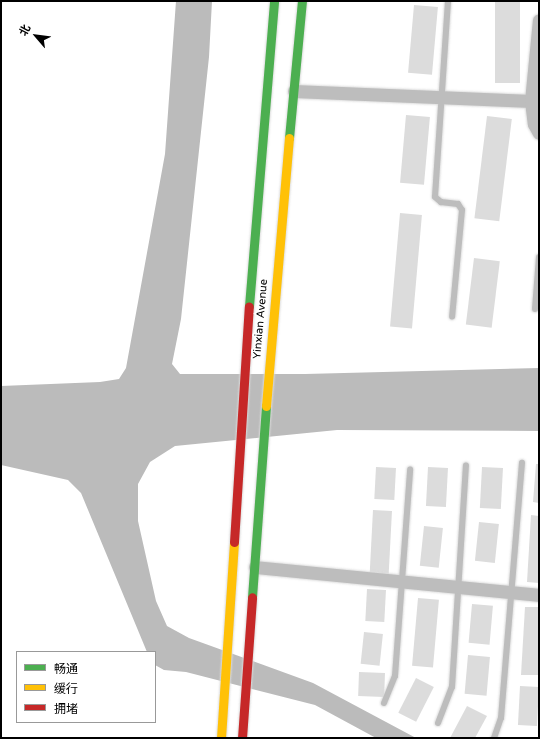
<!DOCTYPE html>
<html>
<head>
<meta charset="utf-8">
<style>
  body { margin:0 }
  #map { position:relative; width:540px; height:739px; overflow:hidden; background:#fff; font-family:"Varela Round","Noto Sans SC",sans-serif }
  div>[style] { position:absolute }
  .water>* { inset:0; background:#bbb }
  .building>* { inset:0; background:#dcdcdc; transform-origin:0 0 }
  .roads { filter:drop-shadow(0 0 1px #dbdbdb) drop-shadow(0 0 1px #dbdbdb) }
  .lane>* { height:6px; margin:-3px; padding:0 3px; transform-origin:3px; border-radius:3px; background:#bdbdbd }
  .street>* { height:13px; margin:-6.5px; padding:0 6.5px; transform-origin:6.5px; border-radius:6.5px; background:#bdbdbd }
  .fast>* { height:9px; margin:-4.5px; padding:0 4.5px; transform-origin:4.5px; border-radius:4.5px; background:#4caf50 }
  .slow>* { height:9px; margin:-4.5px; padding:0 4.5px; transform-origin:4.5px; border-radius:4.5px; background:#ffc107 }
  .jam>* { height:9px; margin:-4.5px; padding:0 4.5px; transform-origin:4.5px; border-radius:4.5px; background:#c62828 }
  span { translate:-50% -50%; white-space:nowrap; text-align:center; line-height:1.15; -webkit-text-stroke:3.5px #fff; paint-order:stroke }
  .street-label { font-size:11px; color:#000 }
  .frame { position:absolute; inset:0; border:2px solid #000; pointer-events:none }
  .legend { position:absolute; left:16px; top:651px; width:140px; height:72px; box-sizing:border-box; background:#fff; border:1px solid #999; margin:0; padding:5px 7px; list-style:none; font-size:12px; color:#000 }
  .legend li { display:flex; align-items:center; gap:8px; height:20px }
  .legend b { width:20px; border:1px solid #999 }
  .north { position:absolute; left:16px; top:16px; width:40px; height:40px; -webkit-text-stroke:3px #fff; paint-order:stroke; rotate:298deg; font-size:11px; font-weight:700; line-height:16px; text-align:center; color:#000 }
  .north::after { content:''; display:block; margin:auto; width:14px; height:18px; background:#000; clip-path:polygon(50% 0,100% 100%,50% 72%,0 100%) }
</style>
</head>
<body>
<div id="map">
  <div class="water">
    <div style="clip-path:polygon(176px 1px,212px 1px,209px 57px,181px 319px,172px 364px,180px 374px,305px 374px,539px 368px,539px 431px,337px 430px,175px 446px,150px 462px,138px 484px,138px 521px,156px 601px,167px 626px,189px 638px,313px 683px,416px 738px,376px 738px,315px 705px,186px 672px,164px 670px,155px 665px,155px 652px,147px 652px,81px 493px,68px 480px,1px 465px,1px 386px,100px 382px,119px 379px,126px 368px,165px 154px)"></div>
  </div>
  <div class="building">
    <div style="left:495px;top:1px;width:25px;height:82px"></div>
    <div style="left:414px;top:5px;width:24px;height:68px;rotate:5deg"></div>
    <div style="left:406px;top:115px;width:24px;height:68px;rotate:5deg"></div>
    <div style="left:487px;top:116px;width:25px;height:103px;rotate:7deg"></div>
    <div style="left:400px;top:213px;width:22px;height:114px;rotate:5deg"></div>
    <div style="left:474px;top:258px;width:26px;height:67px;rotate:7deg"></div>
    <div style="clip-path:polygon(536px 464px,539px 464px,539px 503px,533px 502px)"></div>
    <div style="left:376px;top:467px;width:20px;height:32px;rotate:3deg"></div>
    <div style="left:428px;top:467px;width:20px;height:39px;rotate:3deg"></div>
    <div style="left:482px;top:467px;width:21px;height:41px;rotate:3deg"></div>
    <div style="left:373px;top:510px;width:19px;height:65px;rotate:3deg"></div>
    <div style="clip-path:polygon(531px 515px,539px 516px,539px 583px,527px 582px)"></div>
    <div style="left:479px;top:522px;width:20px;height:39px;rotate:6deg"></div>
    <div style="left:424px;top:526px;width:19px;height:40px;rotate:6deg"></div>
    <div style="left:367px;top:589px;width:19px;height:32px;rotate:3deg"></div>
    <div style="left:418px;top:598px;width:21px;height:68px;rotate:5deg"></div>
    <div style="left:472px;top:604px;width:21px;height:39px;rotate:5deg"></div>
    <div style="clip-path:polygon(525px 607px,539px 607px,539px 675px,521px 675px)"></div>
    <div style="left:364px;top:632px;width:19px;height:32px;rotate:6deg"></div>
    <div style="left:468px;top:655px;width:22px;height:39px;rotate:5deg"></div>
    <div style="left:359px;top:672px;width:26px;height:24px;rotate:2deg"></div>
    <div style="left:416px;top:678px;width:20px;height:39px;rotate:27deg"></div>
    <div style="left:520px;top:686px;width:19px;height:39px;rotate:3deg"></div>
    <div style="clip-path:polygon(467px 706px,487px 716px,475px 738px,450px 738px)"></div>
  </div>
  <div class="roads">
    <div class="lane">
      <div style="left:448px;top:1px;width:196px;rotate:93.8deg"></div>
      <div style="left:435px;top:197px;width:8px;rotate:40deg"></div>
      <div style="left:441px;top:202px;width:17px;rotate:7deg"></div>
      <div style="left:458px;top:204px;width:7px;rotate:56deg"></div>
      <div style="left:462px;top:210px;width:107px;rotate:95.3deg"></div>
      <div style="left:535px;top:309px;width:52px;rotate:-85.6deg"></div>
      <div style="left:384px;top:703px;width:29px;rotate:-68deg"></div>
      <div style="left:395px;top:676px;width:207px;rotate:-85.8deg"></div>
      <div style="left:438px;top:723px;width:39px;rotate:-69deg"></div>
      <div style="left:452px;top:687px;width:222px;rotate:-86.4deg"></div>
      <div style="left:494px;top:738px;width:21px;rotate:-71deg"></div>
      <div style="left:501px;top:718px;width:256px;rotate:-85.3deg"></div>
    </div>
    <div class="street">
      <div style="left:294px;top:91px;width:237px;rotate:2.4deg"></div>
      <div style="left:531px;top:101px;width:81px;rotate:-84.4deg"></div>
      <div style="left:531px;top:101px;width:23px;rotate:83deg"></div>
      <div style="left:534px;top:124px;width:10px;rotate:61deg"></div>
      <div style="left:255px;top:567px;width:285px;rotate:5.6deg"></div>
    </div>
    <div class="fast">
      <div style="left:289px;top:138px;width:138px;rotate:-84.6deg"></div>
      <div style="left:249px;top:306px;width:306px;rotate:-85.3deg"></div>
      <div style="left:252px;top:597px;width:192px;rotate:-85.8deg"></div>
    </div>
    <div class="slow">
      <div style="left:266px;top:406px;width:269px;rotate:-85.1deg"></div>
      <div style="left:221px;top:738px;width:196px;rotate:-86.2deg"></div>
    </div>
    <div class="jam">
      <div style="left:234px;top:542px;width:236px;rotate:-86.4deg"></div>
      <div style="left:242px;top:738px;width:141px;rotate:-85.9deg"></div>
    </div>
  </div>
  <div class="street-label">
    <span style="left:261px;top:319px;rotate:-85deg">Yinxian Avenue</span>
  </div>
  <div class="frame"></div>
  <ul class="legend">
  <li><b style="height:5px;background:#4caf50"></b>畅通</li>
  <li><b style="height:5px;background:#ffc107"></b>缓行</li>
  <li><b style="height:5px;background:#c62828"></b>拥堵</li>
  </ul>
  <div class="north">北</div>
</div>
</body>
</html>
